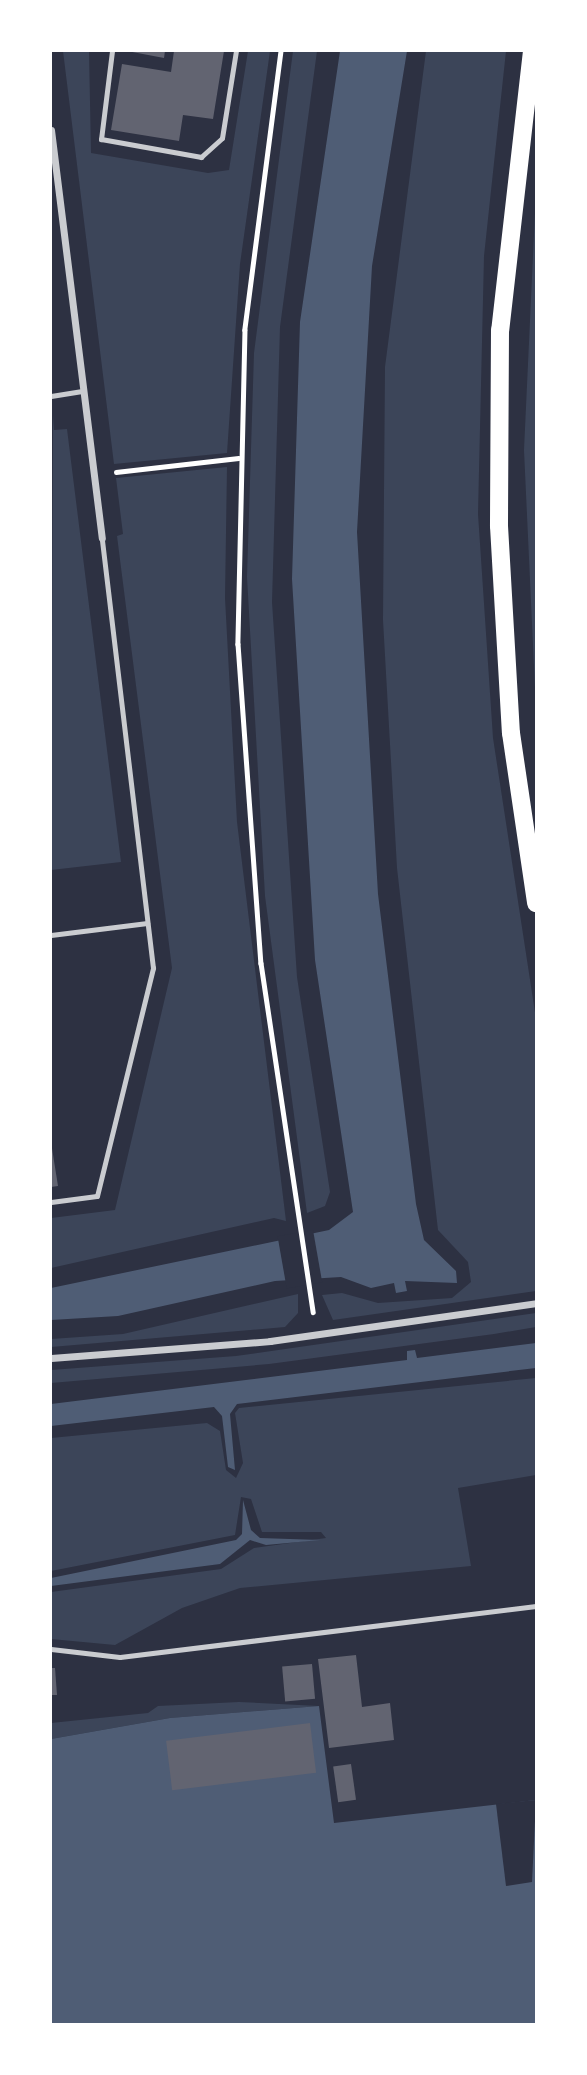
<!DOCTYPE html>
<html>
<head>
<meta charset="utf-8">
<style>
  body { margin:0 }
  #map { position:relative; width:587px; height:2075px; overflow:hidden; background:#2d3142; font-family:"Exo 2",sans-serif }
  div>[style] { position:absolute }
  .green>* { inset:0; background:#3c4559 }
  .water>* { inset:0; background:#4f5d75 }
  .pier>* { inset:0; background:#2d3142; transform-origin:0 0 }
  .building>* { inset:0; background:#626471; transform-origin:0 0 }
  .path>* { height:4.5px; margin:-2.25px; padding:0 2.25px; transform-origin:2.25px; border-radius:2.25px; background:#fff }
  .service>* { height:5px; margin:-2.5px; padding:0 2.5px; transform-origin:2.5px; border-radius:2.5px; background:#caccd0 }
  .minor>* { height:7px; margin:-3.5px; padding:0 3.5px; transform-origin:3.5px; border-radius:3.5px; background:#caccd0 }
  .primary>* { height:18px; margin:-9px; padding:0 9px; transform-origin:9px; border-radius:9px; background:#fff }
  span { translate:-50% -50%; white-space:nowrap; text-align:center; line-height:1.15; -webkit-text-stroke:7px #fff; paint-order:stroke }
  .frame { position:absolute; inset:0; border:52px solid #fff; pointer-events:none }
</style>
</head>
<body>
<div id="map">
  <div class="green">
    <div style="clip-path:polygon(63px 51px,89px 51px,91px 153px,208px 173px,229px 170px,248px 51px,270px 51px,240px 264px,227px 453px,114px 464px)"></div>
    <div style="clip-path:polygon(293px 51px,317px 51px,280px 327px,272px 602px,297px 977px,330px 1192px,325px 1206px,307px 1213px,265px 896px,247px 577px,254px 353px)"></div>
    <div style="clip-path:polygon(426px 51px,506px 51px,484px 256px,478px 514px,493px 738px,536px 1019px,536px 1291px,333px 1320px,322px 1295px,342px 1293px,378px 1303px,452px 1298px,471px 1282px,468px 1262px,438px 1230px,397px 868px,383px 620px,385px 367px)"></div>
    <div style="clip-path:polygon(536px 191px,536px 710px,524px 450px)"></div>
    <div style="clip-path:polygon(53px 415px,54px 430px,67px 429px,121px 862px,51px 870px)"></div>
    <div style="clip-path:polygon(227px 467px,225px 598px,237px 822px,286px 1221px,274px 1218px,51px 1268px,51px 1218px,115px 1210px,172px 968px,117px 536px,123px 534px,116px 478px)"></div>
    <div style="clip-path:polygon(298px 1294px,298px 1313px,285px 1327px,51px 1347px,51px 1339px,123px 1334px)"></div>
    <div style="clip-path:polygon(536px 1313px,536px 1327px,494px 1334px,269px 1364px,51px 1383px,51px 1370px,236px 1356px)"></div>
    <div style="clip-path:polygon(536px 1378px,536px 1475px,458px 1488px,471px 1566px,240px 1588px,182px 1608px,115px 1645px,51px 1639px,51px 1592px,221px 1569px,254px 1548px,326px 1538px,321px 1532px,262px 1532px,251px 1499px,241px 1497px,235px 1535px,51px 1571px,51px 1438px,207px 1423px,220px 1431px,226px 1470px,236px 1478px,243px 1463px,235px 1413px,239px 1408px)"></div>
    <div style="clip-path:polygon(239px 1702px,319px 1706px,170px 1718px,51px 1739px,51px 1723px,148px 1713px,158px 1706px)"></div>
  </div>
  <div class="water">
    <div style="clip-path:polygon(340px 51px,407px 51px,372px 266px,357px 532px,378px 894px,416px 1204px,424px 1240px,456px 1271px,457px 1283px,405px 1281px,407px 1291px,396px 1293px,394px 1283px,371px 1288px,341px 1277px,275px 1281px,118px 1316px,51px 1320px,51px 1288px,329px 1230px,353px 1212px,315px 960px,292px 579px,300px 322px)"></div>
    <div style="clip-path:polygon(536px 1343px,536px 1368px,237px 1404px,230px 1414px,235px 1470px,228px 1467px,222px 1416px,214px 1407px,51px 1426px,51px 1404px,407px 1360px,407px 1351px,415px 1350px,417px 1358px)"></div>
    <div style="clip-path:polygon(243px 1500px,251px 1530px,260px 1538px,320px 1540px,266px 1545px,250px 1540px,220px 1564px,51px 1586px,51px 1578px,236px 1540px,242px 1534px)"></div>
    <div style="clip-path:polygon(319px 1706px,334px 1823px,536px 1800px,536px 2024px,51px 2024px,51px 1739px,170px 1718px)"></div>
  </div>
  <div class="pier">
    <div style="left:313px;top:1230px;width:53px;height:36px;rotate:80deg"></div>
    <div style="clip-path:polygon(536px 1800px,532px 1882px,506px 1886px,496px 1804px)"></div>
  </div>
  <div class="building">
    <div style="clip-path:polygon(127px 51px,165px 51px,164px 58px)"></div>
    <div style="clip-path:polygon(174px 51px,224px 51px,213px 119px,183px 115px,179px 141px,111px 130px,122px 64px,171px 72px)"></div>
    <div style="clip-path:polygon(51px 1142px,58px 1186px,51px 1187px)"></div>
    <div style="clip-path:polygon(356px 1655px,362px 1707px,390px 1703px,394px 1740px,329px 1748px,318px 1659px)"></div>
    <div style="left:312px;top:1664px;width:35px;height:30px;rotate:85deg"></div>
    <div style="clip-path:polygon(51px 1668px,55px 1668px,57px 1695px,51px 1695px)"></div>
    <div style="left:310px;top:1723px;width:50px;height:145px;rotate:83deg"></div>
    <div style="left:351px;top:1764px;width:36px;height:18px;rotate:82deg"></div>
  </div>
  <div class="path">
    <div style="left:281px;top:51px;width:281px;rotate:97.4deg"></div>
    <div style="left:245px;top:330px;width:314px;rotate:91.3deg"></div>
    <div style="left:238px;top:644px;width:320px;rotate:85.9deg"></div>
    <div style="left:261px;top:963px;width:353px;rotate:81.5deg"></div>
    <div style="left:116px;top:472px;width:123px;rotate:-6.5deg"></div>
  </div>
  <div class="service">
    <div style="left:112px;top:51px;width:89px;rotate:97.1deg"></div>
    <div style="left:101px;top:139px;width:102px;rotate:10.2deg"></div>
    <div style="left:201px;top:157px;width:28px;rotate:-42deg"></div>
    <div style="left:222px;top:138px;width:88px;rotate:-80.9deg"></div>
    <div style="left:51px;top:396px;width:33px;rotate:-9deg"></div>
    <div style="left:51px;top:935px;width:97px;rotate:-7.1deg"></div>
    <div style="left:51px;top:1202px;width:46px;rotate:-7.4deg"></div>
    <div style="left:97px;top:1196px;width:235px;rotate:-76.2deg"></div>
    <div style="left:153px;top:968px;width:433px;rotate:-96.8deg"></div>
    <div style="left:51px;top:1649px;width:69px;rotate:6.6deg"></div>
    <div style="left:120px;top:1657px;width:419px;rotate:-7deg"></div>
  </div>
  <div class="minor">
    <div style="left:51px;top:130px;width:411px;rotate:82.9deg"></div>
    <div style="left:51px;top:1358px;width:220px;rotate:-4.4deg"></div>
    <div style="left:270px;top:1341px;width:269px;rotate:-8.1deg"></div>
  </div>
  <div class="primary">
    <div style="left:532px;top:51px;width:281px;rotate:96.5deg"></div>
    <div style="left:500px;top:330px;width:196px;rotate:90.3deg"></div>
    <div style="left:499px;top:526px;width:207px;rotate:86.7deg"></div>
    <div style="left:511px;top:733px;width:172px;rotate:81.6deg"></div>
  </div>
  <div class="frame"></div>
</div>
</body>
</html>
